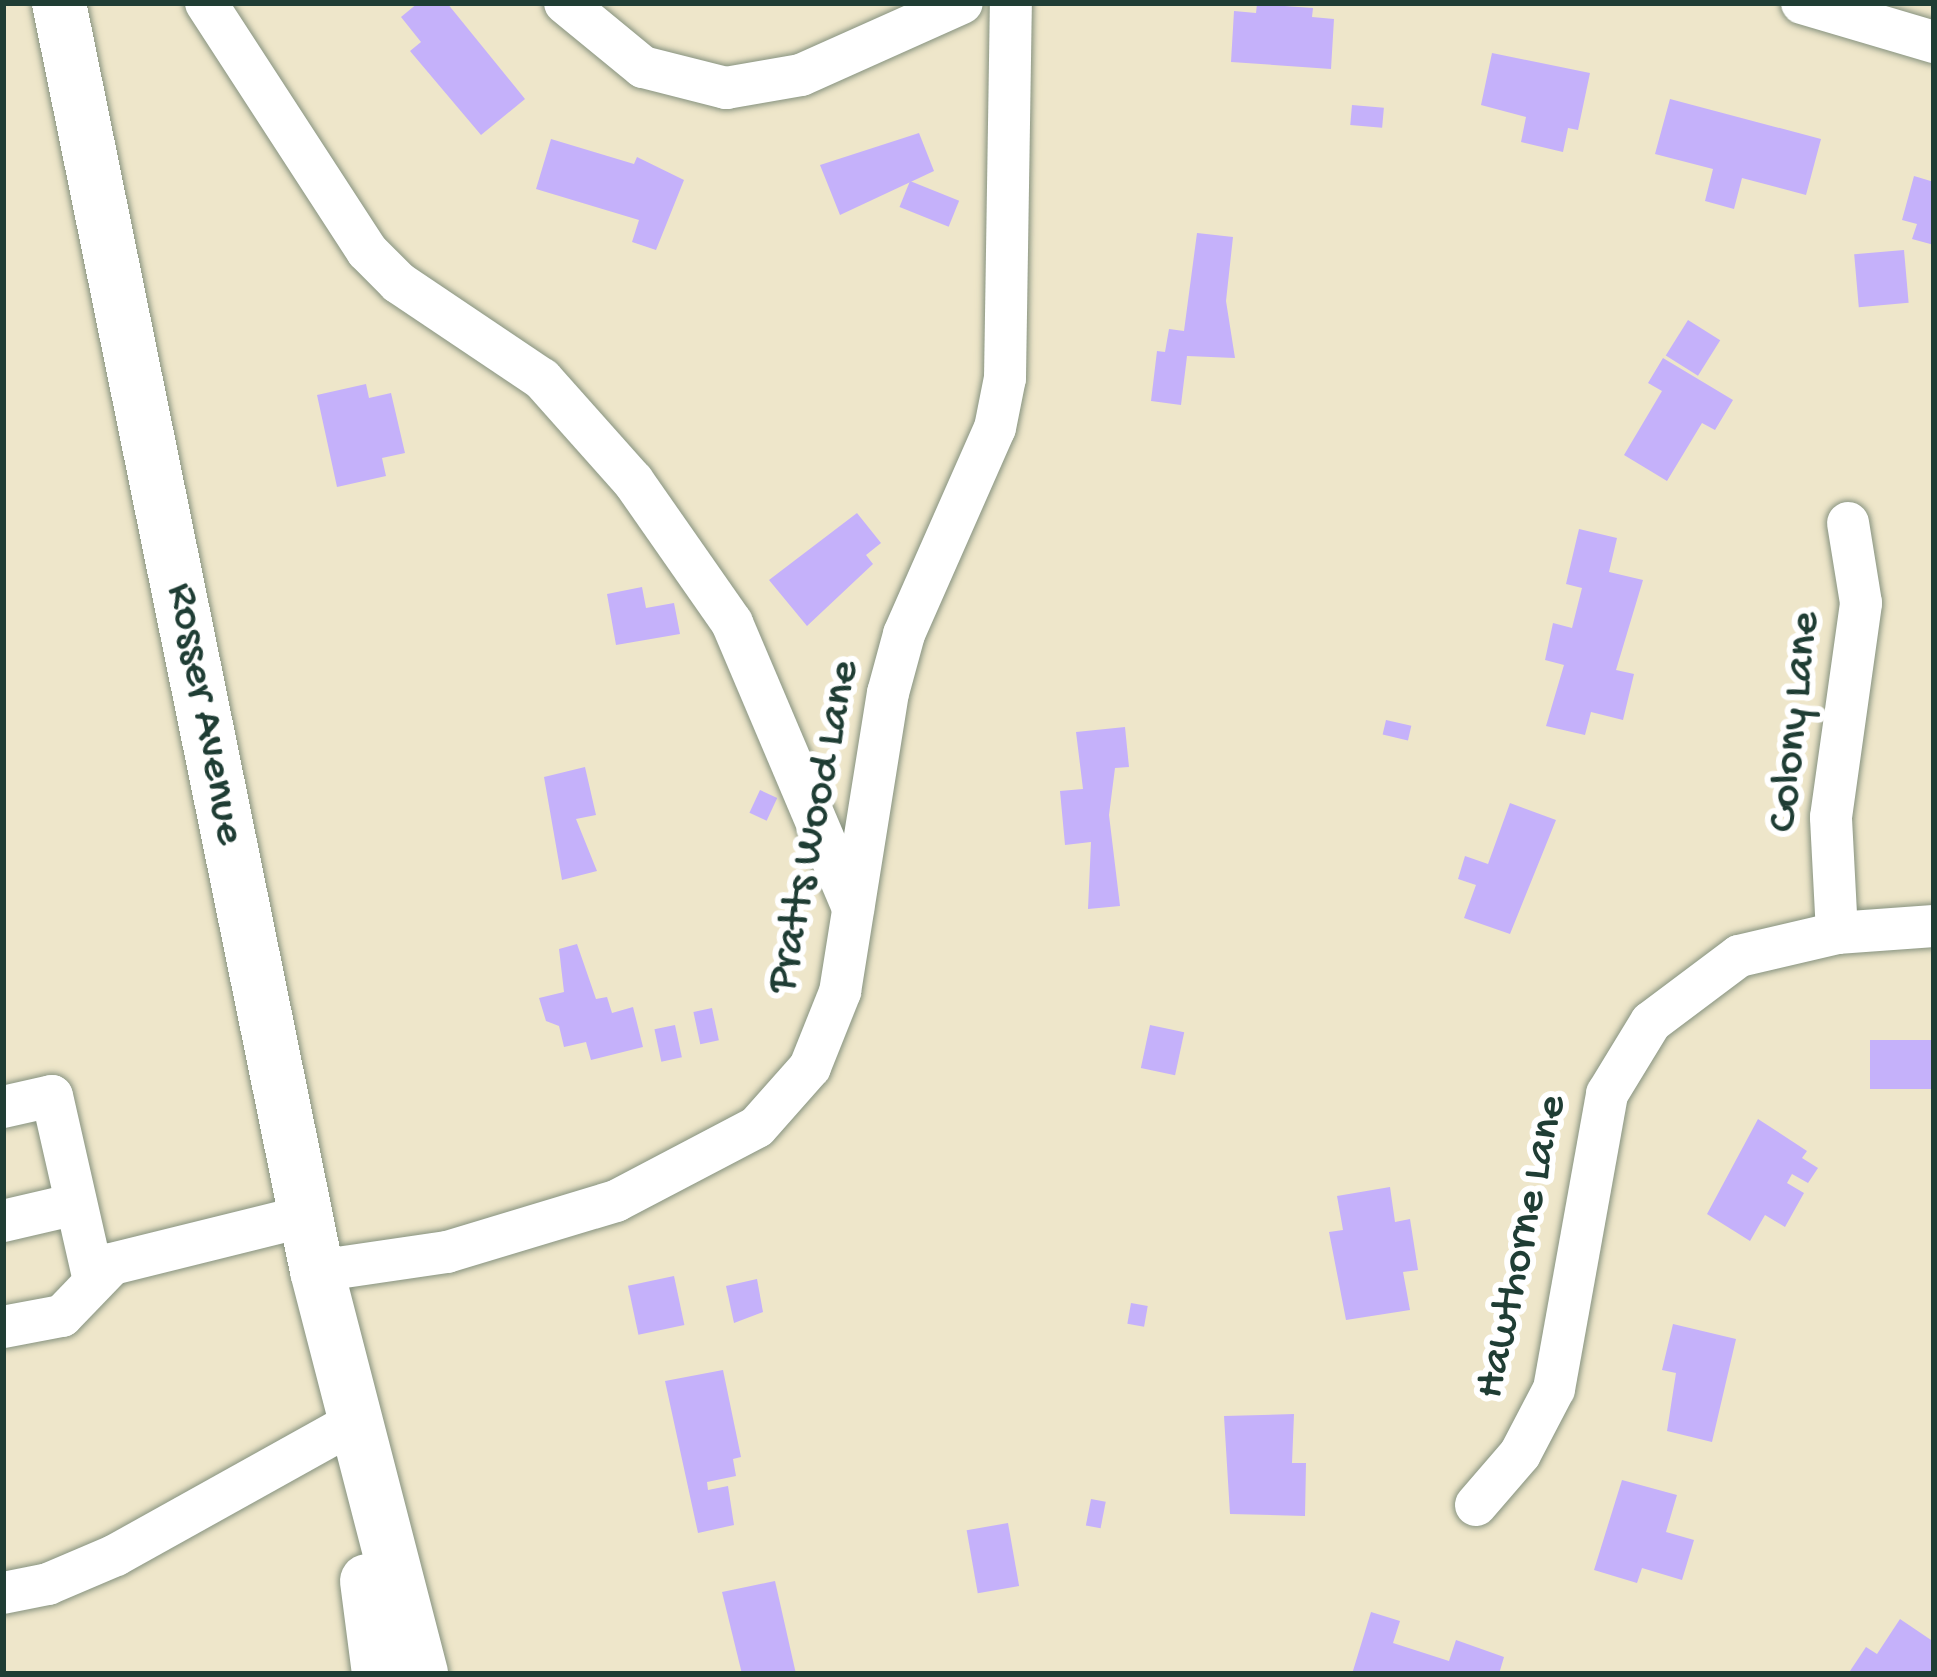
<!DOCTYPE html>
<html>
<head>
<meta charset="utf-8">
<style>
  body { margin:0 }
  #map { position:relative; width:1937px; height:1677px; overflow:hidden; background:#eee6ca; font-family:"Gochi Hand",sans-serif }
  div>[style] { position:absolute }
  .building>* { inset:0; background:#c5b1fa; transform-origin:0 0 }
  .roads { filter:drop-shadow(0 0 3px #86927f) drop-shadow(0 0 3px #86927f) }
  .minor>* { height:42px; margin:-21px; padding:0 21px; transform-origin:21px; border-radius:21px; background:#fff }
  .major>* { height:54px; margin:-27px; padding:0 27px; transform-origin:27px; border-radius:27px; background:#fff }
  span { translate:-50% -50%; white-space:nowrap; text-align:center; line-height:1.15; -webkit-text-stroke:12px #fff; paint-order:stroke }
  .street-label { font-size:45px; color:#1f3d34 }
  .frame { position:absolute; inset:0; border:6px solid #1f3d34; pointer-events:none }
</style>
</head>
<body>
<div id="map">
  <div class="building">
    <div style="clip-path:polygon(418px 3px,447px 3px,525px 99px,481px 135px,410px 51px,421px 42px,401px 17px)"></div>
    <div style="clip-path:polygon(1257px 4px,1313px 8px,1312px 17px,1334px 19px,1331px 69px,1231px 62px,1234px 11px,1256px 13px)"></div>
    <div style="clip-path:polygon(1492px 53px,1590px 73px,1578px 130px,1568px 128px,1563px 152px,1521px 142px,1526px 117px,1481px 105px)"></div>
    <div style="clip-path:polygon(1670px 99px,1821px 139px,1806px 195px,1742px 178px,1734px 209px,1705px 201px,1713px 169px,1655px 154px)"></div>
    <div style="left:1352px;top:105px;width:32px;height:20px;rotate:5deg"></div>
    <div style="clip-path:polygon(919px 133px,934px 171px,840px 215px,820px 165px)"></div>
    <div style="clip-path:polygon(551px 139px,634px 164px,637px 157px,684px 180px,656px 250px,632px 242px,639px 220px,536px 189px)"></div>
    <div style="clip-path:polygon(1914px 176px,1934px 182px,1934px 245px,1912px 239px,1917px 224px,1902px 220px)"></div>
    <div style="left:910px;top:181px;width:53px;height:28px;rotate:22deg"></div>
    <div style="clip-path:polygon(1197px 233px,1233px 237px,1226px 301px,1235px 358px,1187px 356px,1181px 405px,1151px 401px,1157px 351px,1165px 352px,1169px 329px,1184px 331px)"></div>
    <div style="left:1904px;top:250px;width:53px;height:50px;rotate:85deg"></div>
    <div style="left:1688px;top:320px;width:38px;height:42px;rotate:32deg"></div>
    <div style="clip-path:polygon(1663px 358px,1733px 400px,1715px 430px,1702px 423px,1667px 481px,1624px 455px,1662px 391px,1648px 383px)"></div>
    <div style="clip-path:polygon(366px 384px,369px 398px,391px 393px,405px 453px,382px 458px,386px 476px,337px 487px,317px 395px)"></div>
    <div style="clip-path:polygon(857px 513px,881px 543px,866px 555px,873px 564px,807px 626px,769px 580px)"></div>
    <div style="clip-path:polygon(1579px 529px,1617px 538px,1609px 572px,1643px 580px,1616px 670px,1634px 674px,1623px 720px,1591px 712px,1585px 735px,1546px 726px,1564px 665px,1545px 660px,1553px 623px,1572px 628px,1582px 588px,1566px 584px)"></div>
    <div style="clip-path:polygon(642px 587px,646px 608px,674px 603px,680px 634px,616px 645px,607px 594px)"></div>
    <div style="left:1386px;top:720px;width:26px;height:15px;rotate:13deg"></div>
    <div style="clip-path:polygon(1125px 727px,1129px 767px,1115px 768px,1109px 815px,1120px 906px,1088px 909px,1091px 842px,1065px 845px,1060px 791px,1083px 789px,1076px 732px)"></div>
    <div style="clip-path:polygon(585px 767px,596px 815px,576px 819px,597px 871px,562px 880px,544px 777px)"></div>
    <div style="left:760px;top:790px;width:19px;height:25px;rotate:25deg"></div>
    <div style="clip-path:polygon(1510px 803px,1556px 820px,1510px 934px,1464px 918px,1476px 885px,1458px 879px,1465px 856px,1488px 864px)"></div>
    <div style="clip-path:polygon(577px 944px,596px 999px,607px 997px,612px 1013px,633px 1007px,643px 1047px,591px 1060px,586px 1042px,564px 1047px,559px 1026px,546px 1021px,539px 998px,564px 992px,559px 949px)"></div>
    <div style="left:712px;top:1008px;width:33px;height:19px;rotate:78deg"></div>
    <div style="left:675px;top:1025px;width:33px;height:21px;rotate:78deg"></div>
    <div style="left:1150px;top:1025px;width:35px;height:44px;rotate:12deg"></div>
    <div style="left:1870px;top:1040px;width:64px;height:49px"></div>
    <div style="clip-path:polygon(1758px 1119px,1807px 1151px,1802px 1158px,1818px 1168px,1808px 1183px,1792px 1174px,1787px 1183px,1804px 1193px,1785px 1227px,1765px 1215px,1750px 1241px,1707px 1214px)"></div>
    <div style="clip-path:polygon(1390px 1187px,1395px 1222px,1410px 1219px,1418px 1270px,1403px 1272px,1410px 1310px,1346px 1320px,1329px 1232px,1343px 1230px,1337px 1196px)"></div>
    <div style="left:674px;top:1276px;width:50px;height:47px;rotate:78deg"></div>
    <div style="clip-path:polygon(757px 1279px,763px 1312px,734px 1323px,726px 1286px)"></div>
    <div style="left:1131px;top:1303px;width:17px;height:21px;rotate:10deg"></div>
    <div style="clip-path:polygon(1673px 1324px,1736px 1339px,1712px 1442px,1667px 1431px,1676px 1373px,1662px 1370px)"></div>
    <div style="clip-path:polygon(723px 1370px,741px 1457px,733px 1459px,736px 1476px,707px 1482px,708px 1490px,728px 1486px,734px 1525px,698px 1533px,665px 1381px)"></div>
    <div style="clip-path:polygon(1294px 1414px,1292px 1463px,1306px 1463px,1305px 1516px,1230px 1514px,1224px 1416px)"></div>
    <div style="clip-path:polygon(1622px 1480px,1677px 1495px,1666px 1532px,1694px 1540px,1682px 1580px,1642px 1568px,1637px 1583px,1594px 1570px)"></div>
    <div style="left:1091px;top:1499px;width:15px;height:27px;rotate:11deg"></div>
    <div style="left:1008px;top:1523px;width:64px;height:42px;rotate:80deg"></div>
    <div style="clip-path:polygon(775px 1581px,796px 1674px,742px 1674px,722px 1592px)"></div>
    <div style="clip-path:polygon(1371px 1612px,1400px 1621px,1393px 1643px,1449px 1661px,1456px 1640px,1504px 1657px,1499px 1674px,1352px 1674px)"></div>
    <div style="clip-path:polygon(1900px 1619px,1934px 1642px,1934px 1674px,1848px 1674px,1866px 1647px,1877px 1654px)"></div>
  </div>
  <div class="roads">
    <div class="minor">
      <div style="left:206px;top:3px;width:296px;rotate:57deg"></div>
      <div style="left:367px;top:251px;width:45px;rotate:45deg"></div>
      <div style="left:399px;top:283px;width:172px;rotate:33.9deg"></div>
      <div style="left:542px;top:379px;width:137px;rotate:48.3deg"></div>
      <div style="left:633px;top:481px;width:173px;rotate:55.1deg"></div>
      <div style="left:732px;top:623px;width:310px;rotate:67deg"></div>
      <div style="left:565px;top:3px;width:101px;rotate:39.4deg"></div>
      <div style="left:643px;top:67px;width:86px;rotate:14.2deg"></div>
      <div style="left:726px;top:88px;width:76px;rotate:-9.8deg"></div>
      <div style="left:801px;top:75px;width:176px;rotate:-24.1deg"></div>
      <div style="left:1802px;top:3px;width:138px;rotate:16.5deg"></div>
      <div style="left:1837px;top:933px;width:116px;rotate:-93deg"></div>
      <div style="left:1831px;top:817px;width:216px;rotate:-82deg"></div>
      <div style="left:1861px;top:603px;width:81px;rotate:-99.2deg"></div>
      <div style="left:3px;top:1107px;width:50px;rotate:-12.7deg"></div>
      <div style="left:52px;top:1096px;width:186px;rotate:77.2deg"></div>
      <div style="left:3px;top:1221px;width:75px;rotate:-13.1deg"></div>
      <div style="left:317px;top:1271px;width:131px;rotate:-8.3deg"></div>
      <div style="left:447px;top:1252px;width:177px;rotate:-16.8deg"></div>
      <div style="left:616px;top:1201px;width:159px;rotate:-27.7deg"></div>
      <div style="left:757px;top:1127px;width:80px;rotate:-48.5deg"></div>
      <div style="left:810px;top:1067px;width:81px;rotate:-68.2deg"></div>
      <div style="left:840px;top:992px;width:303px;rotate:-80.9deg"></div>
      <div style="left:888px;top:693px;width:61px;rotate:-74.8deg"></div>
      <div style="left:904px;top:634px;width:225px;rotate:-66.2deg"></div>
      <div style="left:995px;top:428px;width:51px;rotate:-78.7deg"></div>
      <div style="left:1005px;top:378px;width:375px;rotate:-89.1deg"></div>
      <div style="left:3px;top:1327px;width:60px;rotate:-10.6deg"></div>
      <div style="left:62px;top:1316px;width:72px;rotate:-46.1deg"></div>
      <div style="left:112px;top:1264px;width:200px;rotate:-13.9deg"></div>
      <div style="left:1476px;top:1505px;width:67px;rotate:-49.2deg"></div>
      <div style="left:1520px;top:1454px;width:73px;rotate:-62.4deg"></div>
      <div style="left:1554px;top:1389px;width:300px;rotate:-79.8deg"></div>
      <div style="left:1607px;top:1094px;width:84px;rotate:-58.6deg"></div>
      <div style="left:1651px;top:1022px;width:110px;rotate:-36.9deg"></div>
      <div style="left:1739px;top:956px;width:101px;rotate:-13.2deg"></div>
      <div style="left:1837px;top:933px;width:97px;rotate:-4.1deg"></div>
      <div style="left:3px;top:1593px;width:46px;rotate:-11.3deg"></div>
      <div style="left:48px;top:1584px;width:74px;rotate:-23.1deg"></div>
      <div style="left:116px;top:1555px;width:269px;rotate:-29.1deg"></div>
    </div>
    <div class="major">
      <div style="left:59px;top:3px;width:1294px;rotate:78.5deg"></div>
      <div style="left:317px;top:1271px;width:416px;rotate:75.5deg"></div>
      <div style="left:367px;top:1581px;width:94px;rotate:82.6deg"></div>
    </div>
  </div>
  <div class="street-label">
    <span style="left:204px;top:714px;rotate:79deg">Rosser Avenue</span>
    <span style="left:1796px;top:722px;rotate:-84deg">Colony Lane</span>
    <span style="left:815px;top:827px;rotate:-79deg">Pratts Wood Lane</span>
    <span style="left:1523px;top:1247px;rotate:-78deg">Hawthorne Lane</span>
  </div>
  <div class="frame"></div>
</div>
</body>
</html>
